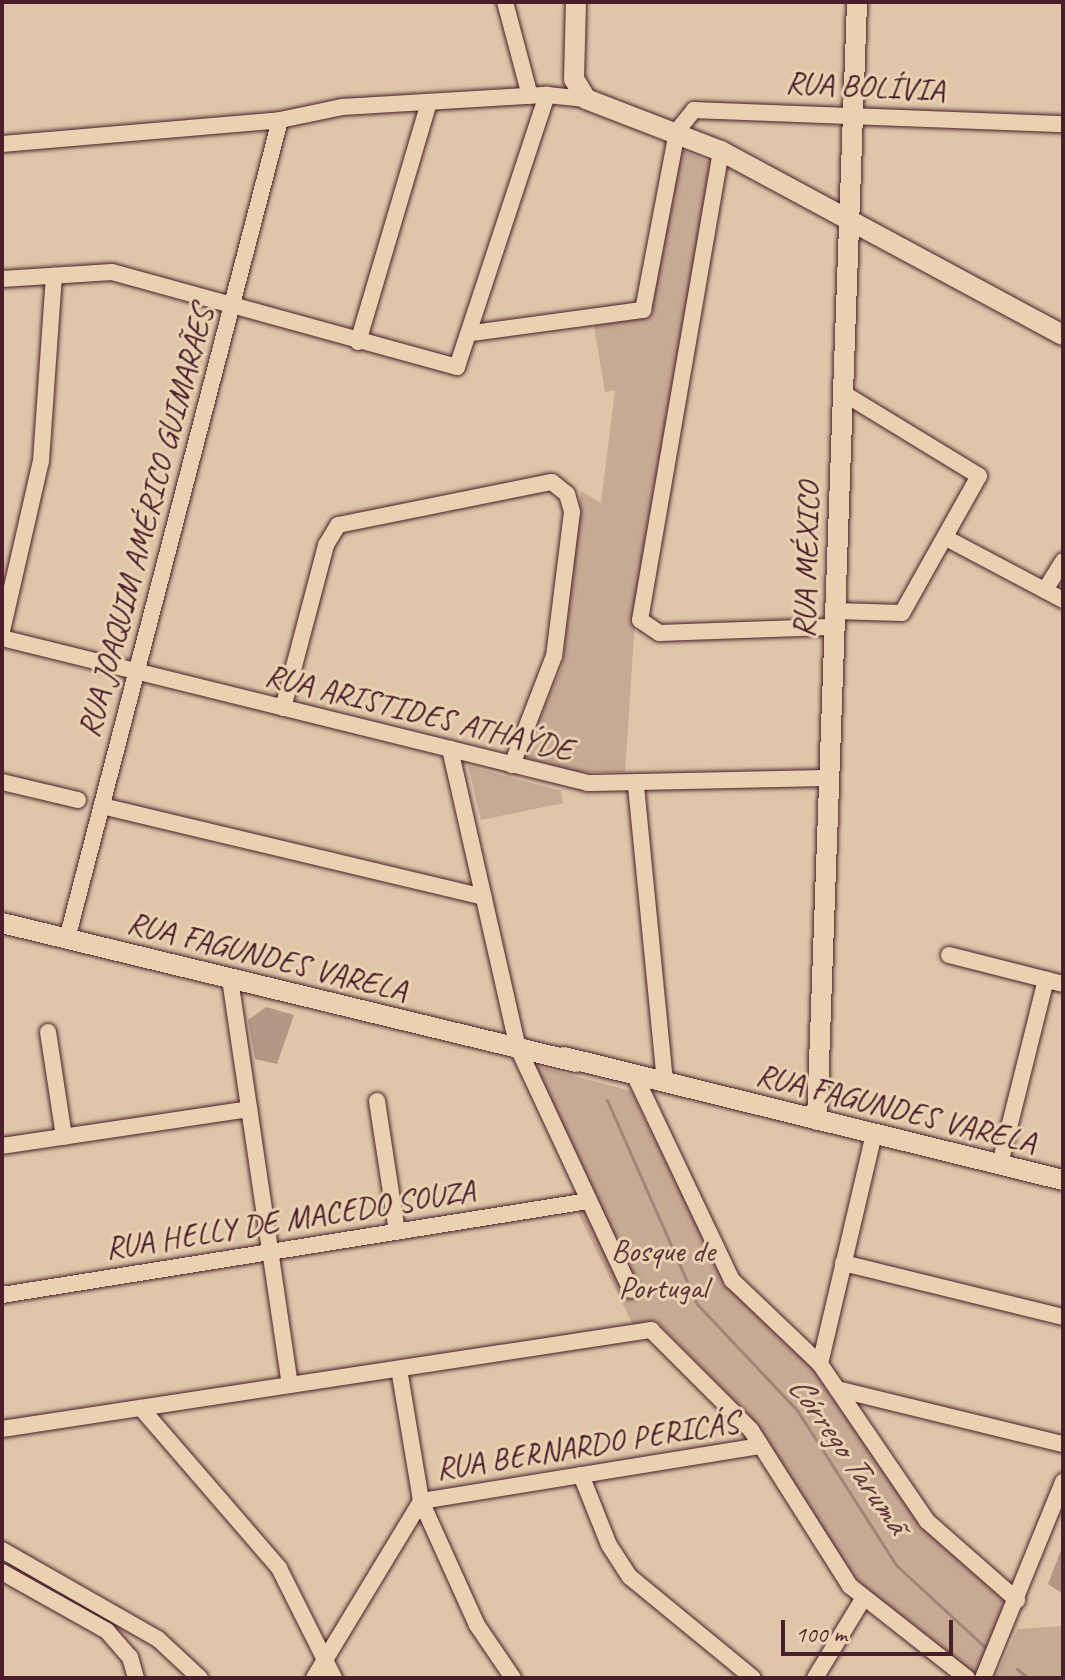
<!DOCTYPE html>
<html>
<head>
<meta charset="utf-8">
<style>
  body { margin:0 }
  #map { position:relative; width:1065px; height:1680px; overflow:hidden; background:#dfc6a9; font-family:Caveat,sans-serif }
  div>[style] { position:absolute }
  .green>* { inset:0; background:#c7aa94 }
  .stream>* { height:3px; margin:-1.5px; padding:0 1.5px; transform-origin:1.5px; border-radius:1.5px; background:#a48477 }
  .building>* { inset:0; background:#b59785 }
  .roads { filter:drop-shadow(0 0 2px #4a1f2b) drop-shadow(0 0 2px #4a1f2b) }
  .minor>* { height:16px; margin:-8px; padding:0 8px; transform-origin:8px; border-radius:8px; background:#e9d1b1 }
  .major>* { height:20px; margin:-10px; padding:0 10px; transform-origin:10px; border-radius:10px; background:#e9d1b1 }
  span { translate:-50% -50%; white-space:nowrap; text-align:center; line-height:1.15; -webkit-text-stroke:6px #e9d1b1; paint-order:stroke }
  .street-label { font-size:32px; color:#4a1f2b }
  .park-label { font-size:32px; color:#5d343b }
  .water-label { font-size:34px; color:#60383e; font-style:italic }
  .frame { position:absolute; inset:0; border:4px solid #4a1f2b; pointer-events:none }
  .scale { position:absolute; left:781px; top:1620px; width:172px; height:36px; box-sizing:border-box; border:4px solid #4a1f2b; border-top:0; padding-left:10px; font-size:24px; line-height:28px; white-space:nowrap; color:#4a1f2b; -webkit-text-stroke:6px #e9d1b1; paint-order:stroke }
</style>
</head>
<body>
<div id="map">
  <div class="green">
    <div style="clip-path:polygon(682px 150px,712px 163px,635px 621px,625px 772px,577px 772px,524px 757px,563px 664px,581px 491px,601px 503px,615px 390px,605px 392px,594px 326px,647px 316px)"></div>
    <div style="clip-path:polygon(468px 766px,561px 791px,563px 803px,481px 820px)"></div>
    <div style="clip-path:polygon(536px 1066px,631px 1091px,725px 1281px,819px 1372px,927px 1531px,1011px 1602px,974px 1678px,865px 1593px,749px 1416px,656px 1321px,633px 1325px,576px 1209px,592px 1190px)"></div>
    <div style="clip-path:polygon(1063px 1626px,1063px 1678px,995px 1678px,1018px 1629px)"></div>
  </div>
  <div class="stream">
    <div style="left:607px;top:1100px;width:223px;rotate:66.2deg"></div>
    <div style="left:697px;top:1304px;width:146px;rotate:46.7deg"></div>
    <div style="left:797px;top:1410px;width:184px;rotate:57.4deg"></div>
    <div style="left:896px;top:1565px;width:124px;rotate:42.7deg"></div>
    <div style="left:1017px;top:1669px;width:14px;rotate:39deg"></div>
  </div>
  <div class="building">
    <div style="clip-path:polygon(266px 1007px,294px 1015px,277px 1064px,255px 1059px,248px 1020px)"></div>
    <div style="clip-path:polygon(1063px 1545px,1063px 1594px,1048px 1584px)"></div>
  </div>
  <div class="roads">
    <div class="minor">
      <div style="left:505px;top:2px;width:97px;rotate:75.1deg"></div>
      <div style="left:2px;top:144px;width:279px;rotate:-4.9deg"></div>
      <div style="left:280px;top:120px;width:63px;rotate:-11.8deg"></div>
      <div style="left:342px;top:107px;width:205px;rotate:-3.4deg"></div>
      <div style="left:547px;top:95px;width:39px;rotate:6deg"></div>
      <div style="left:721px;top:151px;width:476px;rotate:99.8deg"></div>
      <div style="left:640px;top:620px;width:23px;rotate:34deg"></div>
      <div style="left:659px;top:633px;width:176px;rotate:-2deg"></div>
      <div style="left:2px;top:279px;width:110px;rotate:-3.6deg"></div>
      <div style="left:112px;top:272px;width:358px;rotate:15.4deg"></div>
      <div style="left:457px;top:367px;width:287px;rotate:-71.7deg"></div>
      <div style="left:472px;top:333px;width:173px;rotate:-7.7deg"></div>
      <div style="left:643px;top:310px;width:182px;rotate:-79.2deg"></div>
      <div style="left:677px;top:131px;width:27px;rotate:-51deg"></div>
      <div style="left:694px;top:110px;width:369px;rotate:2.2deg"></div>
      <div style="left:358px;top:342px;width:247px;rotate:-73.5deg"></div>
      <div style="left:946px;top:538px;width:132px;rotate:27.9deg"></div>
      <div style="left:1045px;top:590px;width:34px;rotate:-58deg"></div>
      <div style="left:835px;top:611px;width:67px;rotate:1.7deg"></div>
      <div style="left:902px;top:613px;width:157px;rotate:-60.7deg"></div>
      <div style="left:979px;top:476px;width:159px;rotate:-148.6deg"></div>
      <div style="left:2px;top:631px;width:174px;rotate:-77.1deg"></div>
      <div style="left:41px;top:461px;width:186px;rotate:-86deg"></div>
      <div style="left:2px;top:638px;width:604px;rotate:13.9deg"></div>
      <div style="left:588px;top:783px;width:241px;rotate:-1.2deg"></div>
      <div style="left:283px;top:708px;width:169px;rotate:-75.2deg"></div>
      <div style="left:326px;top:545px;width:23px;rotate:-59deg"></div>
      <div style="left:338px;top:525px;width:218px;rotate:-11.4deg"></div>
      <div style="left:552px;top:482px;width:19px;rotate:39deg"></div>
      <div style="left:567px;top:494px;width:19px;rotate:74deg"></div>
      <div style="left:572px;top:512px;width:145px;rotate:97.1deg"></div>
      <div style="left:554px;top:656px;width:117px;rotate:111.1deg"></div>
      <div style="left:450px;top:749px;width:307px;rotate:77.2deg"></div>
      <div style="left:518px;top:1048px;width:267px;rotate:65deg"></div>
      <div style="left:2px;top:782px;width:78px;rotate:13.3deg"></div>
      <div style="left:636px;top:786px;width:299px;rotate:84.4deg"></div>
      <div style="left:102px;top:806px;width:392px;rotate:13.4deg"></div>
      <div style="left:67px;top:939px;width:846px;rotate:-75.42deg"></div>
      <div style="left:949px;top:955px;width:118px;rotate:14.3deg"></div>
      <div style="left:230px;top:979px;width:410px;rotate:81.6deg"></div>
      <div style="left:48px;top:1032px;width:106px;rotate:81.3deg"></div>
      <div style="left:635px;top:1076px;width:226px;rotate:64.6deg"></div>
      <div style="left:732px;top:1280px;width:122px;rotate:43.7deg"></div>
      <div style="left:820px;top:1364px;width:190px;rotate:55.7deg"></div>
      <div style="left:927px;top:1521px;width:120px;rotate:41.3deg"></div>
      <div style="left:377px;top:1101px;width:132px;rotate:81.3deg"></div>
      <div style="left:2px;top:1146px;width:250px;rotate:-8.5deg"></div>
      <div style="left:1000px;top:1164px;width:190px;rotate:-76deg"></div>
      <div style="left:843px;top:1263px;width:227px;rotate:13.8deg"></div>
      <div style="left:2px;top:1295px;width:593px;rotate:-9.11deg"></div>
      <div style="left:820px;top:1364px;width:236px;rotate:-76.8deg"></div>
      <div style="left:399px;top:1369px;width:134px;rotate:80.5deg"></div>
      <div style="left:421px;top:1501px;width:136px;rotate:65.7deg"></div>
      <div style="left:477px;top:1625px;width:64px;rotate:55.8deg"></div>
      <div style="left:837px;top:1389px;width:233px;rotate:13.7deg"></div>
      <div style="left:141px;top:1408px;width:211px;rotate:49.2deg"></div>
      <div style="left:279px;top:1568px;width:123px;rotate:63.4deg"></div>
      <div style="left:2px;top:1429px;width:657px;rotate:-8.67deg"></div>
      <div style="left:651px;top:1330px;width:141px;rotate:45deg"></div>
      <div style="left:751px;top:1430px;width:185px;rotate:57.6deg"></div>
      <div style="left:850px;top:1586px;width:149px;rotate:38.2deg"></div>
      <div style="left:581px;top:1475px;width:75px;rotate:68.2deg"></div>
      <div style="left:609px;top:1545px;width:38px;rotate:57deg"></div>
      <div style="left:630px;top:1577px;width:159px;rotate:39.4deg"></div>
      <div style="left:2px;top:1550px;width:180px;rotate:29.7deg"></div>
      <div style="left:158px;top:1639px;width:57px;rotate:42.9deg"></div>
      <div style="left:2px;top:1572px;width:120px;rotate:29.3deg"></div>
      <div style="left:107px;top:1631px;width:35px;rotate:49deg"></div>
      <div style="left:130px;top:1657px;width:22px;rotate:74deg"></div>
      <div style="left:314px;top:1678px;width:207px;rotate:-58.8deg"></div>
      <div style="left:421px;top:1501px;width:344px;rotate:-9.2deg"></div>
      <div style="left:815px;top:1678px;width:92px;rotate:-58.7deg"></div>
      <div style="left:983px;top:1678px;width:212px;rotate:-67.8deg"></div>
    </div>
    <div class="major">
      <div style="left:576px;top:2px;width:77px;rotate:91.5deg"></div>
      <div style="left:574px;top:79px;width:23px;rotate:59deg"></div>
      <div style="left:586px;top:99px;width:145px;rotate:21.1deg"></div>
      <div style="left:721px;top:151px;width:388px;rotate:28.3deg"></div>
      <div style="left:2px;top:923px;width:591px;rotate:13.61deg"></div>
      <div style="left:564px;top:1057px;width:514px;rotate:13.85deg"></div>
      <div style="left:817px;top:1120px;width:1119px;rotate:-87.95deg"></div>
    </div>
  </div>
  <div class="street-label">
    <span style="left:865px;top:87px;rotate:3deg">RUA BOLÍVIA</span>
    <span style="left:146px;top:522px;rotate:-75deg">RUA JOAQUIM AMÉRICO GUIMARÃES</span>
    <span style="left:807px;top:560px;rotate:-88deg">RUA MÉXICO</span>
    <span style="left:419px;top:713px;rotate:14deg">RUA ARISTIDES ATHAÝDE</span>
    <span style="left:267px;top:957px;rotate:14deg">RUA FAGUNDES VARELA</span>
    <span style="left:896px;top:1109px;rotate:14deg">RUA FAGUNDES VARELA</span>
    <span style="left:290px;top:1220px;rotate:-9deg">RUA HELLY DE MACEDO SOUZA</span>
    <span style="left:587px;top:1446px;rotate:-9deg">RUA BERNARDO PERICÁS</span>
  </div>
  <div class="park-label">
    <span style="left:663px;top:1270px">Bosque de<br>Portugal</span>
  </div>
  <div class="water-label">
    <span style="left:849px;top:1454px;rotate:55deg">Córrego Tarumã</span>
  </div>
  <div class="frame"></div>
  <div class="scale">100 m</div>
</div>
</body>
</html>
